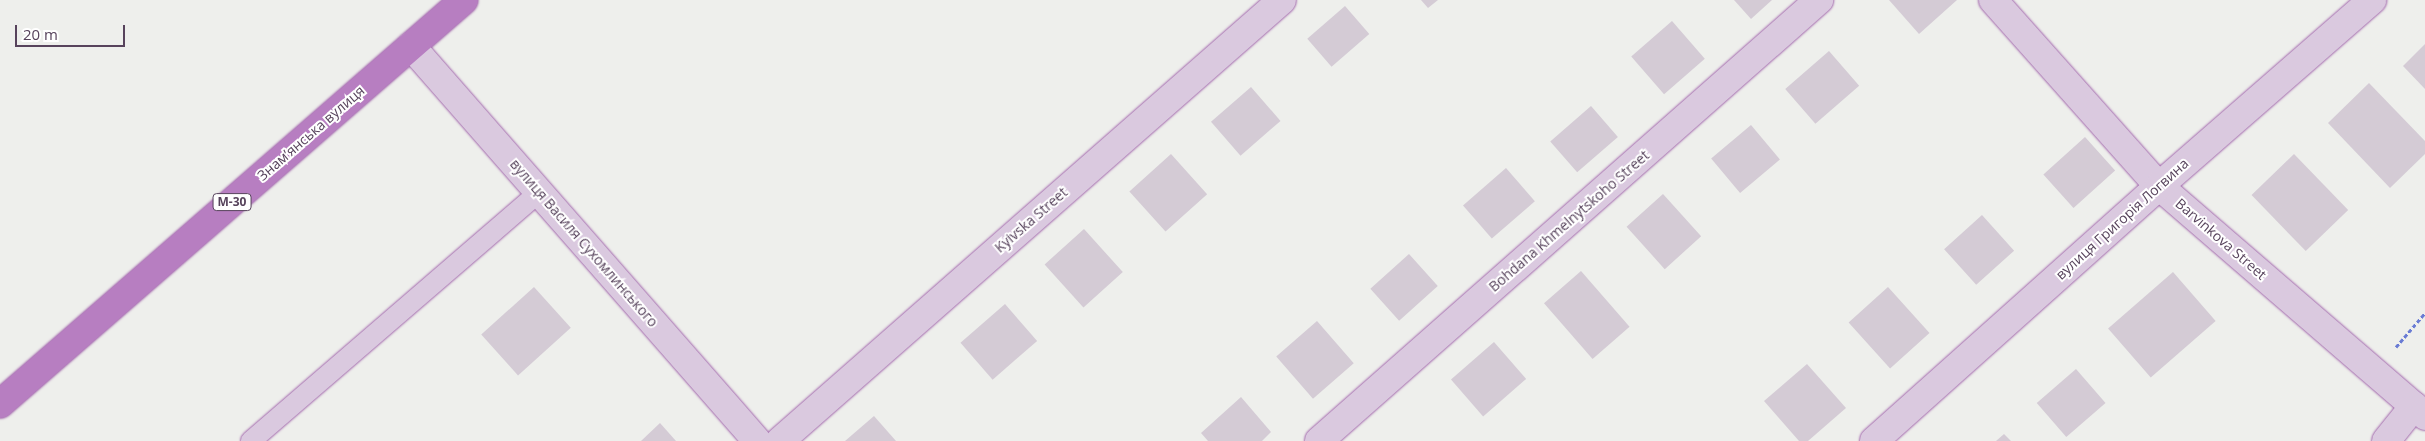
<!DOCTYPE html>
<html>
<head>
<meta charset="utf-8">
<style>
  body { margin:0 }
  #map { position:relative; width:2425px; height:441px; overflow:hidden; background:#eeefec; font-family:"Open Sans",sans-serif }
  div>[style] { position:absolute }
  .building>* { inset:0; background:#d4cbd5; transform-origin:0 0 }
  .path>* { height:3px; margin-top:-1.5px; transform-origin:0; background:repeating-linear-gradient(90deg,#697bd4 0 4px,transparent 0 6.5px) }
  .roads { filter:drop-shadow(0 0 1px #a369ad) drop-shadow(0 0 1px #a369ad) }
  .lane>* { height:20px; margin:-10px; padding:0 10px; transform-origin:10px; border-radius:10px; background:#dac9df }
  .street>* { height:28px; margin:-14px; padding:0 14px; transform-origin:14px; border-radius:14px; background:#dac9df }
  .highway>* { height:28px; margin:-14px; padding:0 14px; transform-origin:14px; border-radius:14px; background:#b77ec1 }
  span { translate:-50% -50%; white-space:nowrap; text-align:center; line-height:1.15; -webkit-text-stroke:4px #fff; paint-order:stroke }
  .shield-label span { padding:1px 4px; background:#fff; border:1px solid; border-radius:4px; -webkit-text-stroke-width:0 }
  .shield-label { font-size:12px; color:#57435c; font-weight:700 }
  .street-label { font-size:14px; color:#57435c }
  .scale { position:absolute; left:15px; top:25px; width:110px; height:22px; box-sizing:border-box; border:2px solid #57435c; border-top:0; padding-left:6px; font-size:15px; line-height:18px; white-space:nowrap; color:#57435c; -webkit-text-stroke:4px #fff; paint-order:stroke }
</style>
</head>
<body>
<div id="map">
  <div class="building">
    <div style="clip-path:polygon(1421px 0,1438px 0,1428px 8px)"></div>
    <div style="clip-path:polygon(1734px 0,1772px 0,1751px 19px)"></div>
    <div style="clip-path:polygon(1889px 0,1957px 0,1919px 34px)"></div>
    <div style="left:1345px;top:6px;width:37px;height:50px;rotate:49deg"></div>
    <div style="left:1672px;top:21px;width:50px;height:54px;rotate:49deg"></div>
    <div style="clip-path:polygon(2425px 44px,2425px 89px,2403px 66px)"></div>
    <div style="left:1829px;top:51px;width:46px;height:58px;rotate:49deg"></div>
    <div style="clip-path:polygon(2369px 83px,2425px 141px,2425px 154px,2390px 188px,2328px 123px)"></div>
    <div style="left:1251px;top:87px;width:45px;height:53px;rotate:49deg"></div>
    <div style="left:1591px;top:106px;width:41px;height:54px;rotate:49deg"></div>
    <div style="left:1751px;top:125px;width:45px;height:52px;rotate:50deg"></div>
    <div style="left:2085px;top:137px;width:45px;height:56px;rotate:48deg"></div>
    <div style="left:1171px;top:154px;width:54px;height:56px;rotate:48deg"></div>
    <div style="left:2294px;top:154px;width:78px;height:59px;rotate:46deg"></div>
    <div style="left:1506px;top:168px;width:44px;height:57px;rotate:49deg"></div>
    <div style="left:1663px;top:194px;width:57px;height:49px;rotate:48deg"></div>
    <div style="left:1982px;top:215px;width:48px;height:51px;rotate:48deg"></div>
    <div style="left:1084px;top:229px;width:58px;height:53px;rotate:48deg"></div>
    <div style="left:1409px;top:254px;width:43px;height:52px;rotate:48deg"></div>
    <div style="left:1581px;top:271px;width:74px;height:49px;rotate:49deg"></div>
    <div style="left:2173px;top:272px;width:65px;height:86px;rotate:49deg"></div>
    <div style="left:534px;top:287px;width:55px;height:71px;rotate:48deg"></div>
    <div style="left:1888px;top:287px;width:62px;height:53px;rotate:48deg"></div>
    <div style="left:1005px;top:304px;width:49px;height:59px;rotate:49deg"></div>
    <div style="left:1317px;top:321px;width:56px;height:54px;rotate:49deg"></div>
    <div style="left:1494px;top:342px;width:49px;height:57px;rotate:49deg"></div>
    <div style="clip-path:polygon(1807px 364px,1846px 408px,1808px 441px,1799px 441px,1764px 401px)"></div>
    <div style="left:2076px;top:369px;width:45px;height:52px;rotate:49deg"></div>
    <div style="clip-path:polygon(1241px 397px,1271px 432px,1262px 441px,1208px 441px,1201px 433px)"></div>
    <div style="clip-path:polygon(874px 416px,896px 441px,845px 441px)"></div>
    <div style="clip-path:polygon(660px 423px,676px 441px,641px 441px)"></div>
    <div style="clip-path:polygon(2004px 434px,2011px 441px,1996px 441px)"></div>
  </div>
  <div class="path">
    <div style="left:2396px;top:347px;width:45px;rotate:-49.5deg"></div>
  </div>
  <div class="roads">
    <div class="lane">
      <div style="left:251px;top:441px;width:381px;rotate:-40.8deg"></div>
    </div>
    <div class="street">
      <div style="left:1993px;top:0;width:249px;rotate:48.3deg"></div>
      <div style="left:2159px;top:186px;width:352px;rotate:40.8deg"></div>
      <div style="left:411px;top:46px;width:525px;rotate:48.78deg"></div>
      <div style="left:780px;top:441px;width:668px;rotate:-41.3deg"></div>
      <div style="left:1319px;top:441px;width:667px;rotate:-41.41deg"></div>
      <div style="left:1874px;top:441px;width:382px;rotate:-41.8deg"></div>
      <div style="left:2159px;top:186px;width:283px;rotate:-41.1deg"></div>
      <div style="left:2386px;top:441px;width:45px;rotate:-51.3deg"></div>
    </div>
    <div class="highway">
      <div style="left:0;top:404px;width:615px;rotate:-41.05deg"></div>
    </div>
  </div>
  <div class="shield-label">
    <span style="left:232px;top:202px">М-30</span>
  </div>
  <div class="street-label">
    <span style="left:311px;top:133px;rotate:-41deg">Знамʼянська вулиця</span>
    <span style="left:2122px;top:219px;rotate:-42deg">вулиця Григорія Логвина</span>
    <span style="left:1031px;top:220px;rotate:-41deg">Kyivska Street</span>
    <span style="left:1569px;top:221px;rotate:-41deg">Bohdana Khmelnytskoho Street</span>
    <span style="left:2221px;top:239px;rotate:41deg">Barvinkova Street</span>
    <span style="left:584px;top:243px;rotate:49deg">вулиця Василя Сухомлинського</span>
  </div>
  <div class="scale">20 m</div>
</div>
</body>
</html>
